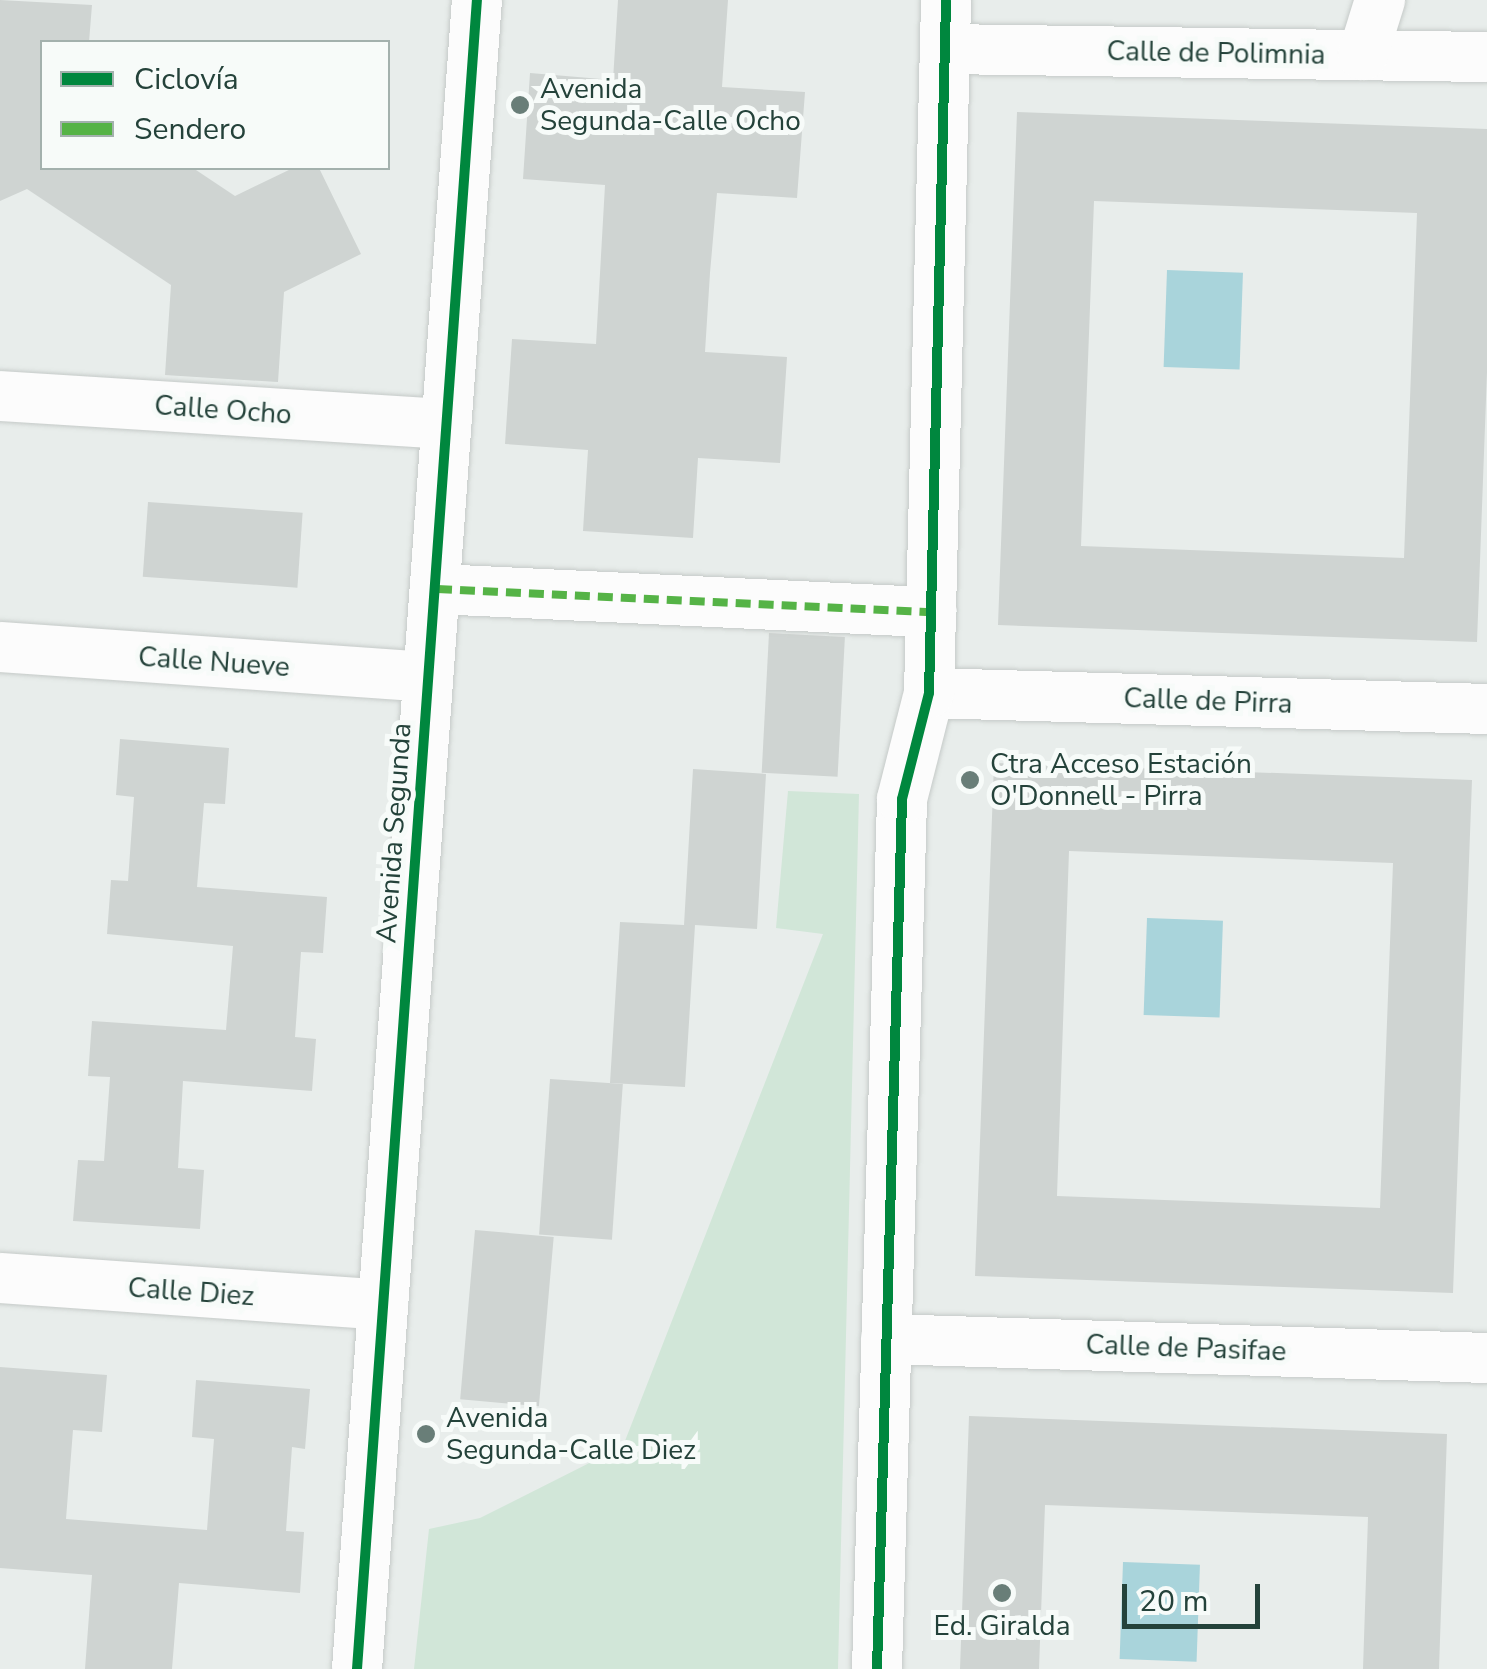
<!DOCTYPE html>
<html>
<head>
<meta charset="utf-8">
<style>
  body { margin:0 }
  #map { position:relative; width:1487px; height:1669px; overflow:hidden; background:#e8edeb; font-family:"Nunito Sans",sans-serif }
  div>[style] { position:absolute }
  .green>* { inset:0; background:#d1e6d8 }
  .water>* { inset:0; background:#a9d4db; transform-origin:0 0 }
  .building>* { inset:0; background:#cfd4d2; transform-origin:0 0 }
  .roads { filter:drop-shadow(0 0 2px #c5cac8) drop-shadow(0 0 2px #c5cac8) }
  .minor>* { height:50px; margin:-25px; padding:0 25px; transform-origin:25px; border-radius:25px; background:#fcfcfc }
  .quiet>* { height:8px; margin-top:-4px; transform-origin:0; background:repeating-linear-gradient(90deg,#55b346 0 15px,transparent 0 23px) }
  .cycleway>* { height:10px; margin:-5px; padding:0 5px; transform-origin:5px; border-radius:5px; background:#00873e }
  .dots>* { width:28px; height:28px; translate:-50% -50%; box-sizing:border-box; border:5px solid #f7fbf9; border-radius:50% }
  span { translate:-50% -50%; white-space:nowrap; text-align:center; line-height:1.15; -webkit-text-stroke:10px #f7fbf9; paint-order:stroke }
  .street-label { font-size:28px; color:#24423a }
  .poi-label { font-size:28px; color:#24423a }
  .left { translate:0 -50%; text-align:left }
  .legend { position:absolute; left:40px; top:40px; width:350px; height:130px; box-sizing:border-box; background:#f7fbf9; border:2px solid #a3b1ad; margin:0; padding:12px 18px; list-style:none; font-size:30px; color:#24423a }
  .legend li { display:flex; align-items:center; gap:20px; height:50px }
  .legend b { width:50px; border:2px solid #a3b1ad }
  .scale { position:absolute; left:1122px; top:1584px; width:138px; height:45px; box-sizing:border-box; border:5px solid #24423a; border-top:0; padding-left:12px; font-size:30px; line-height:35px; white-space:nowrap; color:#24423a; -webkit-text-stroke:8px #f7fbf9; paint-order:stroke }
</style>
</head>
<body>
<div id="map">
  <div class="green">
    <div style="clip-path:polygon(788px 791px,859px 794px,838px 1669px,414px 1669px,429px 1529px,480px 1518px,623px 1446px,823px 934px,776px 928px)"></div>
  </div>
  <div class="water">
    <div style="left:1167px;top:270px;width:76px;height:97px;rotate:2deg"></div>
    <div style="left:1147px;top:918px;width:76px;height:97px;rotate:2deg"></div>
    <div style="left:1123px;top:1562px;width:77px;height:97px;rotate:2deg"></div>
  </div>
  <div class="building">
    <div style="clip-path:polygon(0 0,92px 5px,89px 42px,42px 42px,42px 168px,193px 168px,235px 196px,293px 168px,319px 168px,361px 254px,284px 292px,278px 382px,165px 375px,171px 285px,27px 189px,0 201px)"></div>
    <div style="clip-path:polygon(618px 0,728px 0,722px 87px,805px 92px,797px 198px,717px 193px,710px 273px,705px 352px,787px 357px,780px 463px,698px 458px,693px 538px,583px 531px,588px 450px,505px 444px,512px 339px,596px 344px,605px 185px,523px 179px,530px 73px,613px 80px)"></div>
    <div style="clip-path:polygon(evenodd,1017px 112px,1487px 129px,1487px 372px,1477px 642px,998px 625px,1017px 112px,1094px 201px,1417px 213px,1404px 558px,1081px 546px,1094px 201px)"></div>
    <div style="left:148px;top:502px;width:155px;height:75px;rotate:4deg"></div>
    <div style="left:769px;top:633px;width:76px;height:140px;rotate:3deg"></div>
    <div style="clip-path:polygon(120px 739px,229px 748px,225px 804px,204px 803px,197px 887px,327px 897px,323px 953px,301px 952px,295px 1037px,316px 1039px,312px 1091px,183px 1081px,178px 1168px,204px 1170px,200px 1229px,73px 1221px,78px 1160px,104px 1161px,110px 1077px,88px 1076px,92px 1021px,226px 1030px,233px 946px,107px 934px,111px 880px,128px 881px,134px 797px,116px 795px)"></div>
    <div style="clip-path:polygon(evenodd,994px 763px,1472px 780px,1453px 1293px,975px 1276px,994px 763px,1069px 851px,1393px 863px,1380px 1208px,1057px 1196px,1069px 851px)"></div>
    <div style="clip-path:polygon(693px 769px,766px 774px,757px 929px,695px 925px,685px 1087px,610px 1083px,620px 922px,684px 925px)"></div>
    <div style="left:550px;top:1079px;width:73px;height:156px;rotate:4deg"></div>
    <div style="left:475px;top:1230px;width:79px;height:170px;rotate:5deg"></div>
    <div style="clip-path:polygon(0 1367px,107px 1375px,102px 1432px,73px 1430px,66px 1519px,207px 1530px,214px 1439px,192px 1437px,196px 1380px,310px 1389px,305px 1449px,292px 1447px,286px 1531px,304px 1532px,300px 1593px,179px 1583px,172px 1669px,85px 1669px,92px 1575px,0 1568px)"></div>
    <div style="clip-path:polygon(969px 1416px,1447px 1434px,1439px 1669px,1363px 1669px,1368px 1517px,1045px 1505px,1039px 1669px,960px 1669px)"></div>
  </div>
  <div class="roads">
    <div class="minor">
      <div style="left:945px;top:49px;width:542px;rotate:0.85deg"></div>
      <div style="left:1363px;top:55px;width:58px;rotate:-72.8deg"></div>
      <div style="left:0;top:396px;width:447px;rotate:3.6deg"></div>
      <div style="left:437px;top:589px;width:495px;rotate:2.7deg"></div>
      <div style="left:0;top:647px;width:428px;rotate:4deg"></div>
      <div style="left:929px;top:693px;width:558px;rotate:1.64deg"></div>
      <div style="left:0;top:1278px;width:384px;rotate:4deg"></div>
      <div style="left:886px;top:1339px;width:601px;rotate:1.81deg"></div>
      <div style="left:357px;top:1669px;width:1673px;rotate:-85.89deg"></div>
      <div style="left:877px;top:1669px;width:870px;rotate:-88.35deg"></div>
      <div style="left:902px;top:799px;width:109px;rotate:-75.7deg"></div>
      <div style="left:929px;top:693px;width:693px;rotate:-88.59deg"></div>
    </div>
  </div>
  <div class="quiet">
    <div style="left:437px;top:589px;width:495px;rotate:2.7deg"></div>
  </div>
  <div class="cycleway">
    <div style="left:357px;top:1669px;width:1673px;rotate:-85.89deg"></div>
    <div style="left:877px;top:1669px;width:870px;rotate:-88.35deg"></div>
    <div style="left:902px;top:799px;width:109px;rotate:-75.7deg"></div>
    <div style="left:929px;top:693px;width:693px;rotate:-88.59deg"></div>
  </div>
  <div class="dots">
    <div style="left:520px;top:105px;background:#697e78"></div>
    <div style="left:970px;top:780px;background:#697e78"></div>
    <div style="left:426px;top:1434px;background:#697e78"></div>
    <div style="left:1002px;top:1593px;background:#697e78"></div>
  </div>
  <div class="street-label">
    <span style="left:1216px;top:53px;rotate:1deg">Calle de Polimnia</span>
    <span style="left:223px;top:410px;rotate:4deg">Calle Ocho</span>
    <span style="left:214px;top:662px;rotate:4deg">Calle Nueve</span>
    <span style="left:1208px;top:701px;rotate:2deg">Calle de Pirra</span>
    <span style="left:394px;top:833px;rotate:-86deg">Avenida Segunda</span>
    <span style="left:191px;top:1292px;rotate:4deg">Calle Diez</span>
    <span style="left:1186px;top:1348px;rotate:2deg">Calle de Pasifae</span>
  </div>
  <div class="poi-label">
    <span class="left" style="left:540px;top:105px">Avenida<br>Segunda-Calle Ocho</span>
    <span class="left" style="left:990px;top:780px">Ctra Acceso Estación<br>O'Donnell - Pirra</span>
    <span class="left" style="left:446px;top:1434px">Avenida<br>Segunda-Calle Diez</span>
    <span style="left:1002px;top:1626px">Ed. Giralda</span>
  </div>
  <ul class="legend">
  <li><b style="height:12px;background:#00873e"></b>Ciclovía</li>
  <li><b style="height:12px;background:#55b346"></b>Sendero</li>
  </ul>
  <div class="scale">20 m</div>
</div>
</body>
</html>
